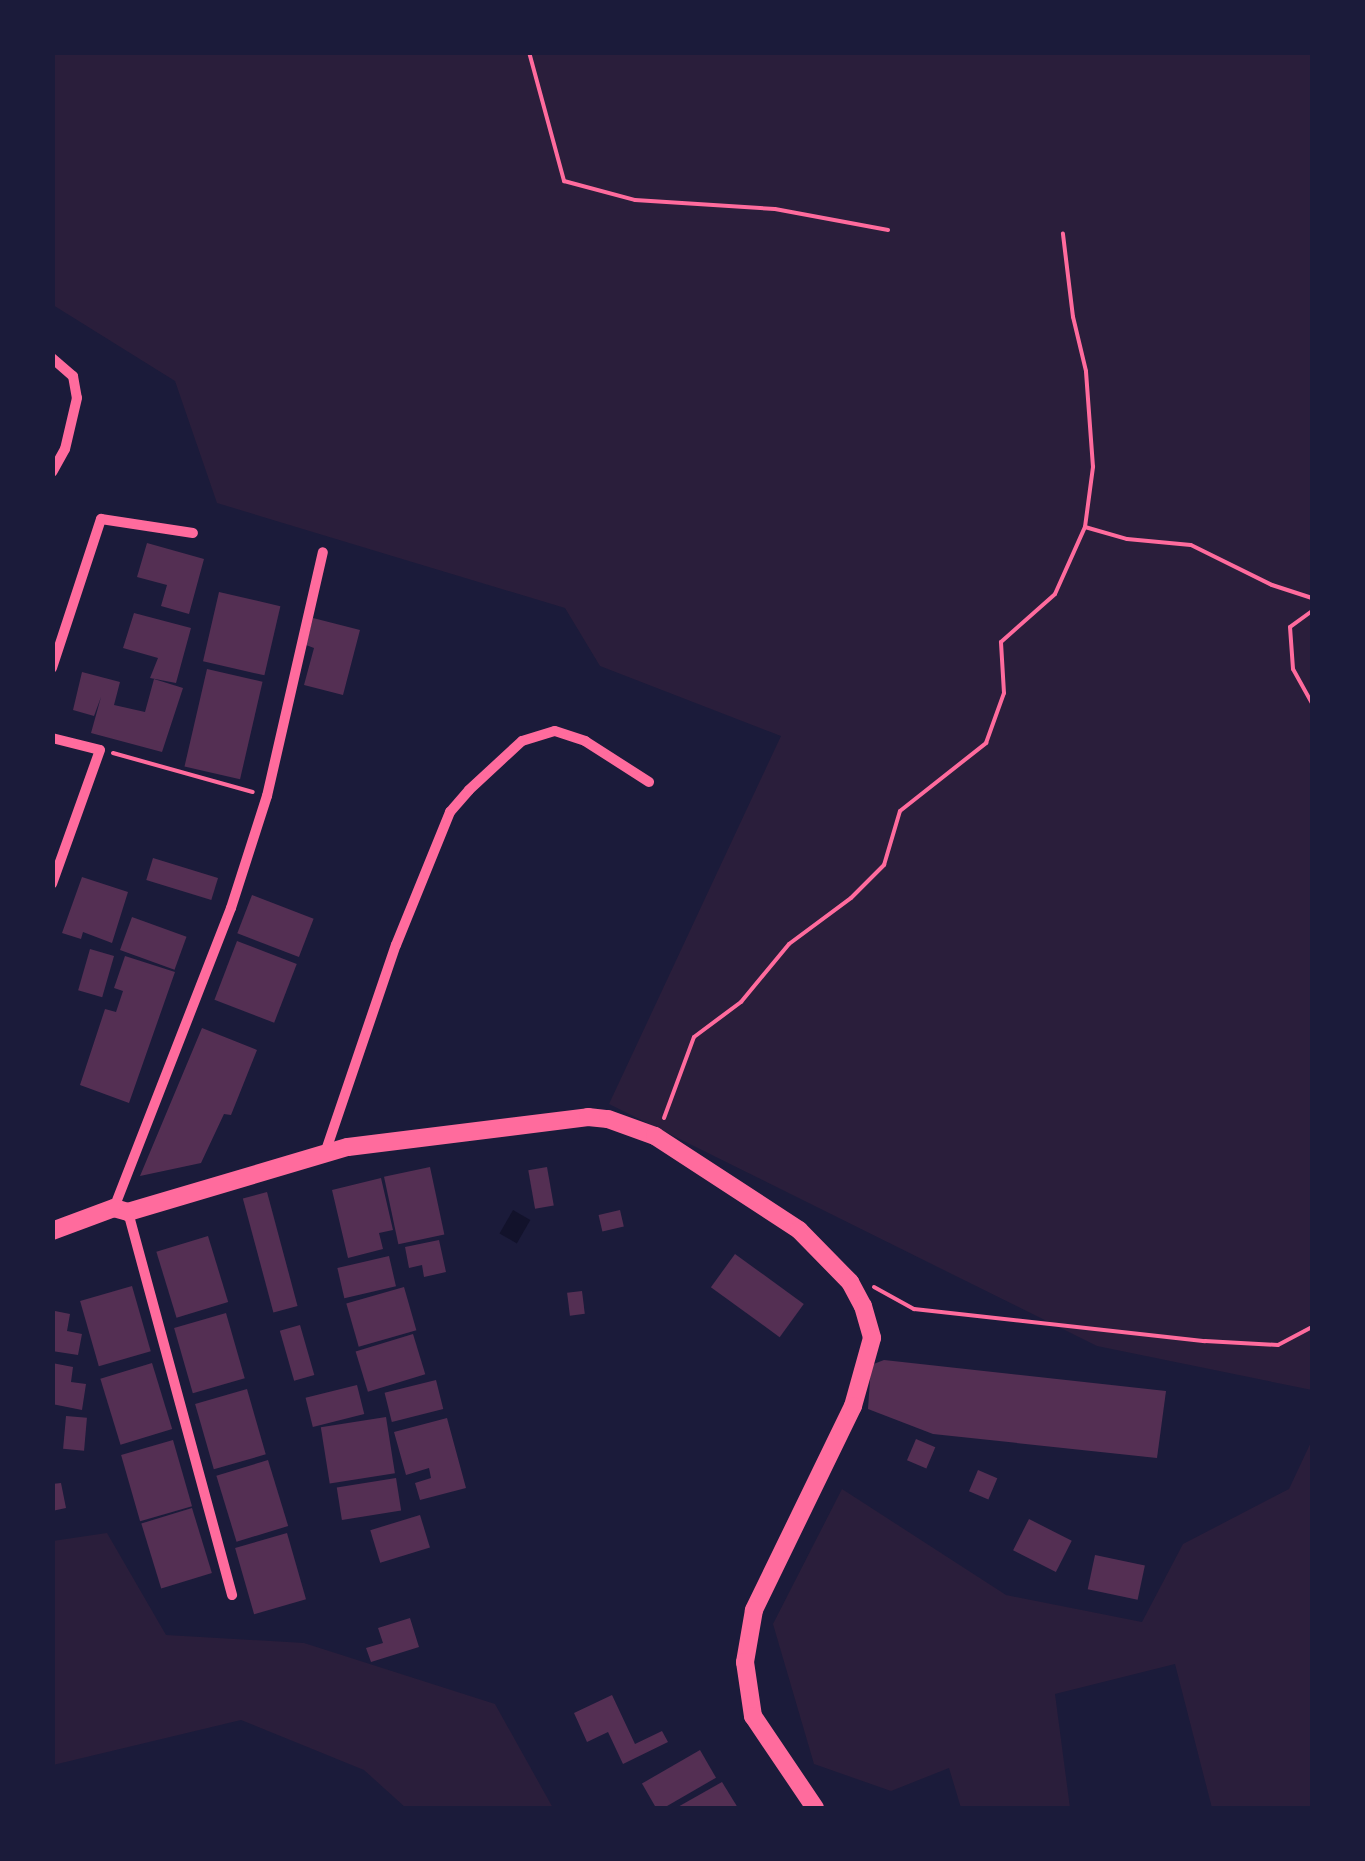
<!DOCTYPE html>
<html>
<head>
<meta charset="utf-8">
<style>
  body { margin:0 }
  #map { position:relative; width:1365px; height:1861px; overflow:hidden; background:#1b1b3a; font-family:"Source Sans 3",sans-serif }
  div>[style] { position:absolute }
  .green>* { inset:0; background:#2a1e3b }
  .water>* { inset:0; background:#12122b; transform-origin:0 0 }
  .building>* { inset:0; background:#542f53; transform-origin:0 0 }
  .path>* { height:4px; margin:-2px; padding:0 2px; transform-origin:2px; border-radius:2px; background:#ff6b9d }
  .minor>* { height:10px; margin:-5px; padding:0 5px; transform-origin:5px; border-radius:5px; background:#ff6b9d }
  .tertiary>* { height:18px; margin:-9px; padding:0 9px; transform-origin:9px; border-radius:9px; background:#ff6b9d }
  span { translate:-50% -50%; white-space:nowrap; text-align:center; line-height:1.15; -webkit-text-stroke:9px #1b1b3a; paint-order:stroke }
  .frame { position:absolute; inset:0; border:55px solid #1b1b3a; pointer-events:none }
</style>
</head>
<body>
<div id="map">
  <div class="green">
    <div style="clip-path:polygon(52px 53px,1312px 53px,1312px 1390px,1097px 1346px,609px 1104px,781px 736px,600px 666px,565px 608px,217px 503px,175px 381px,53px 305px)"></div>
    <div style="clip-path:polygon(1312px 1440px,1312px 1808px,1212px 1808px,1175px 1664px,1055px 1694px,1070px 1808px,961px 1808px,949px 1768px,891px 1791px,814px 1764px,773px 1624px,842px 1489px,1006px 1595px,1142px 1622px,1183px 1544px,1289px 1489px)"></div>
    <div style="clip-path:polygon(107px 1533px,166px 1635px,304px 1643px,495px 1704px,553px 1808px,406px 1808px,364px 1770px,241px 1720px,53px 1765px,53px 1541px)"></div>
  </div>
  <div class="water">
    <div style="left:513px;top:1210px;width:20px;height:27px;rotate:30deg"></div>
  </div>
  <div class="building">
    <div style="clip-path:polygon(147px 543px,204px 559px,189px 614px,161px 606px,167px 585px,137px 577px)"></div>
    <div style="left:219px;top:592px;width:63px;height:71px;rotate:13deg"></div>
    <div style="clip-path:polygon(134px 613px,191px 628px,176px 683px,150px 678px,158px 658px,123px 648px)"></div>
    <div style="clip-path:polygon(313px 618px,360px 630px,343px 695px,304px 685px,314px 648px,306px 645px)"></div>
    <div style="left:207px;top:669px;width:57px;height:100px;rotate:13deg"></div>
    <div style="clip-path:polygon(82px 672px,120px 682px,114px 705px,145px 712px,154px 679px,183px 688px,162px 752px,91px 733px,101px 697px,94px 716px,73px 710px)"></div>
    <div style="left:153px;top:858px;width:68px;height:23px;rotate:17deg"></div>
    <div style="clip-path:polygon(82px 877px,128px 892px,112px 943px,83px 932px,81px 939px,62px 933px)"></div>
    <div style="left:252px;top:895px;width:66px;height:41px;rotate:21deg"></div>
    <div style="left:132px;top:917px;width:58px;height:35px;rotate:20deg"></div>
    <div style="left:237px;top:941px;width:64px;height:63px;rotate:21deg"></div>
    <div style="left:90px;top:949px;width:25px;height:43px;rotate:16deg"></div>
    <div style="clip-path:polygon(125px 956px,175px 972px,129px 1103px,80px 1085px,105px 1009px,116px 1012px,123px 991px,114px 988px)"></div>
    <div style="clip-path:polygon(202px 1028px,257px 1050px,231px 1115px,224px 1114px,201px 1163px,140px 1176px)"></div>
    <div style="left:430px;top:1167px;width:69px;height:47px;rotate:78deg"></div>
    <div style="left:547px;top:1167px;width:39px;height:19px;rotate:80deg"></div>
    <div style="clip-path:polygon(381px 1178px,393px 1230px,379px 1233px,383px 1249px,348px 1258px,332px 1190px)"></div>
    <div style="left:267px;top:1192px;width:118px;height:25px;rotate:75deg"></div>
    <div style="left:620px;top:1210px;width:17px;height:22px;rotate:77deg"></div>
    <div style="left:208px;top:1236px;width:69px;height:54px;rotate:73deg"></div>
    <div style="clip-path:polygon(439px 1240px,446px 1272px,424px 1277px,422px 1265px,409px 1268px,405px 1247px)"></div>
    <div style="left:735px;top:1254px;width:85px;height:41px;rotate:36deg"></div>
    <div style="left:389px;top:1256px;width:31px;height:53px;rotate:77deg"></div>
    <div style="left:132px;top:1286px;width:68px;height:54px;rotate:74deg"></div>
    <div style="left:404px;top:1287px;width:45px;height:60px;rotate:74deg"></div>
    <div style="left:582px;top:1291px;width:23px;height:15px;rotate:83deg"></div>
    <div style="clip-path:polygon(55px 1311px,70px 1314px,67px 1331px,82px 1334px,78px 1355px,52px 1351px)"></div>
    <div style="left:226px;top:1313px;width:68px;height:54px;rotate:74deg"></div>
    <div style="left:300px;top:1325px;width:52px;height:21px;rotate:74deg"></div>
    <div style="left:413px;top:1334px;width:42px;height:60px;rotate:73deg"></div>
    <div style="clip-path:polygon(884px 1360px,1166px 1391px,1157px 1458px,933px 1434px,868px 1409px,871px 1365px)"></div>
    <div style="clip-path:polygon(52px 1363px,73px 1367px,71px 1382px,86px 1384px,82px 1410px,52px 1404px)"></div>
    <div style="left:152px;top:1363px;width:69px;height:54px;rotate:73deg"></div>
    <div style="left:436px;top:1380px;width:30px;height:53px;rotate:76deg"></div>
    <div style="left:357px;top:1385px;width:30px;height:53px;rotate:76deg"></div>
    <div style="left:247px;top:1389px;width:68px;height:54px;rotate:74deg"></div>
    <div style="left:66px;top:1416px;width:21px;height:33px;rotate:5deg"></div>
    <div style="left:386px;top:1417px;width:57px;height:66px;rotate:81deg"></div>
    <div style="clip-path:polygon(447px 1418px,466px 1488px,420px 1500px,415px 1483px,431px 1478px,429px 1468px,406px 1475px,394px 1432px)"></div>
    <div style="left:916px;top:1439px;width:21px;height:23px;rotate:23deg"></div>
    <div style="left:173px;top:1440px;width:69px;height:54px;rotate:74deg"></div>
    <div style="left:268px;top:1460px;width:69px;height:54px;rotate:73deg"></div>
    <div style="left:978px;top:1470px;width:21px;height:23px;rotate:23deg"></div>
    <div style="left:396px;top:1478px;width:33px;height:60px;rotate:81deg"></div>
    <div style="clip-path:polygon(61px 1483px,66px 1508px,52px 1511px,52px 1484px)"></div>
    <div style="left:192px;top:1508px;width:68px;height:53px;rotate:73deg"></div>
    <div style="left:420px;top:1515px;width:34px;height:52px;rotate:73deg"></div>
    <div style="left:1029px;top:1519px;width:48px;height:35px;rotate:27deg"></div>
    <div style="left:287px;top:1533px;width:69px;height:54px;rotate:74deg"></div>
    <div style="left:1095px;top:1555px;width:51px;height:35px;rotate:12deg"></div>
    <div style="clip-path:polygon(410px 1618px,419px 1647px,371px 1662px,366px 1648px,383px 1643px,378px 1628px)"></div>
    <div style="clip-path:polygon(612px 1695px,635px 1744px,662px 1731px,668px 1742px,623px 1764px,608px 1732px,587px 1742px,574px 1713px)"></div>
    <div style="left:700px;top:1750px;width:32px;height:67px;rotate:60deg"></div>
    <div style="clip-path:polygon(722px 1782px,738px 1808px,676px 1808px)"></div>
  </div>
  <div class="path">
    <div style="left:529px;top:52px;width:134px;rotate:74.8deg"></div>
    <div style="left:564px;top:181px;width:73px;rotate:15deg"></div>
    <div style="left:635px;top:200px;width:140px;rotate:3.7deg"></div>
    <div style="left:775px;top:209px;width:115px;rotate:10.5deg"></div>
    <div style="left:1085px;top:527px;width:44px;rotate:15.9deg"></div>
    <div style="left:1127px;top:539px;width:64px;rotate:5.4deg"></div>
    <div style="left:1191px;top:545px;width:90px;rotate:26.3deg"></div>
    <div style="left:1272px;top:585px;width:42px;rotate:18deg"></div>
    <div style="left:1312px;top:611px;width:27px;rotate:144deg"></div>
    <div style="left:1290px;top:627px;width:42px;rotate:85.9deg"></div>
    <div style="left:1293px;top:669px;width:39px;rotate:61deg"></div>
    <div style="left:113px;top:753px;width:145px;rotate:15.6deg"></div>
    <div style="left:664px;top:1118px;width:86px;rotate:-69.7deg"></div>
    <div style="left:694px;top:1037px;width:59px;rotate:-36.7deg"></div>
    <div style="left:741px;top:1002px;width:75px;rotate:-50.4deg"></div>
    <div style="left:789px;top:944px;width:77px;rotate:-36.6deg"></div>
    <div style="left:851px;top:898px;width:47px;rotate:-45deg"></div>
    <div style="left:884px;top:865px;width:56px;rotate:-73.5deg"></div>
    <div style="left:900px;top:811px;width:110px;rotate:-38.3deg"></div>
    <div style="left:986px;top:743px;width:53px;rotate:-70.2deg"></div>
    <div style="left:1004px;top:693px;width:51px;rotate:-93.4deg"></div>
    <div style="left:1001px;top:642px;width:72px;rotate:-41.6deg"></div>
    <div style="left:1055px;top:594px;width:73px;rotate:-65.9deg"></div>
    <div style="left:1085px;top:527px;width:61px;rotate:-82.4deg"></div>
    <div style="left:1093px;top:467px;width:96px;rotate:-94.2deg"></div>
    <div style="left:1086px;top:371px;width:56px;rotate:-103.5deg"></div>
    <div style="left:1073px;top:317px;width:84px;rotate:-96.9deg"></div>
    <div style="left:874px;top:1287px;width:46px;rotate:28.8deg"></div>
    <div style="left:914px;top:1309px;width:293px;rotate:6.3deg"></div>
    <div style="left:1205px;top:1341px;width:73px;rotate:3.1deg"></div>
    <div style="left:1278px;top:1345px;width:38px;rotate:-28deg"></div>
  </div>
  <div class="minor">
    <div style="left:52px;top:358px;width:28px;rotate:41deg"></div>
    <div style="left:73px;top:376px;width:22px;rotate:80deg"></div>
    <div style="left:77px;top:398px;width:52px;rotate:103.2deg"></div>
    <div style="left:65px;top:449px;width:26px;rotate:119deg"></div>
    <div style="left:52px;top:668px;width:157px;rotate:-71.8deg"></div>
    <div style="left:101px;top:519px;width:93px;rotate:8.7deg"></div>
    <div style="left:52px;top:738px;width:49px;rotate:14deg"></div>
    <div style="left:100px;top:750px;width:142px;rotate:109.7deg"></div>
    <div style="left:325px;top:1153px;width:220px;rotate:-71.2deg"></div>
    <div style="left:396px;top:945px;width:144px;rotate:-67.9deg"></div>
    <div style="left:450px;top:812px;width:29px;rotate:-49deg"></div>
    <div style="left:469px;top:790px;width:72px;rotate:-42.8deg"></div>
    <div style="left:522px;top:741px;width:34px;rotate:-17deg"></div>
    <div style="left:555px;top:731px;width:32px;rotate:18deg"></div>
    <div style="left:585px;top:741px;width:76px;rotate:32.6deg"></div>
    <div style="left:114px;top:1208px;width:322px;rotate:-68.7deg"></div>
    <div style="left:231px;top:908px;width:118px;rotate:-72.2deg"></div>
    <div style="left:267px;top:796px;width:250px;rotate:-77.1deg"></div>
    <div style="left:128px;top:1212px;width:397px;rotate:74.8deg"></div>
  </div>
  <div class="tertiary">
    <div style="left:52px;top:1231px;width:66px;rotate:-20.4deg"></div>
    <div style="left:114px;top:1208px;width:15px;rotate:16deg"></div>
    <div style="left:128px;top:1212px;width:229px;rotate:-16.5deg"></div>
    <div style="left:348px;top:1147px;width:242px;rotate:-7.1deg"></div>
    <div style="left:588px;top:1117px;width:20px;rotate:6deg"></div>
    <div style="left:608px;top:1119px;width:50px;rotate:19.9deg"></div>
    <div style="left:655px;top:1136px;width:172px;rotate:33.1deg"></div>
    <div style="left:799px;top:1230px;width:73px;rotate:45.6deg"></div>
    <div style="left:850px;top:1282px;width:27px;rotate:62deg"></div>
    <div style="left:863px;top:1306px;width:33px;rotate:74deg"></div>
    <div style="left:872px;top:1338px;width:71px;rotate:105.6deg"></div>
    <div style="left:853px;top:1406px;width:227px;rotate:115.9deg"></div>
    <div style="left:754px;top:1610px;width:53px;rotate:99.8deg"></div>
    <div style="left:745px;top:1662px;width:55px;rotate:81.6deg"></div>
    <div style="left:753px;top:1716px;width:111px;rotate:56deg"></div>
  </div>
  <div class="frame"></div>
</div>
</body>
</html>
